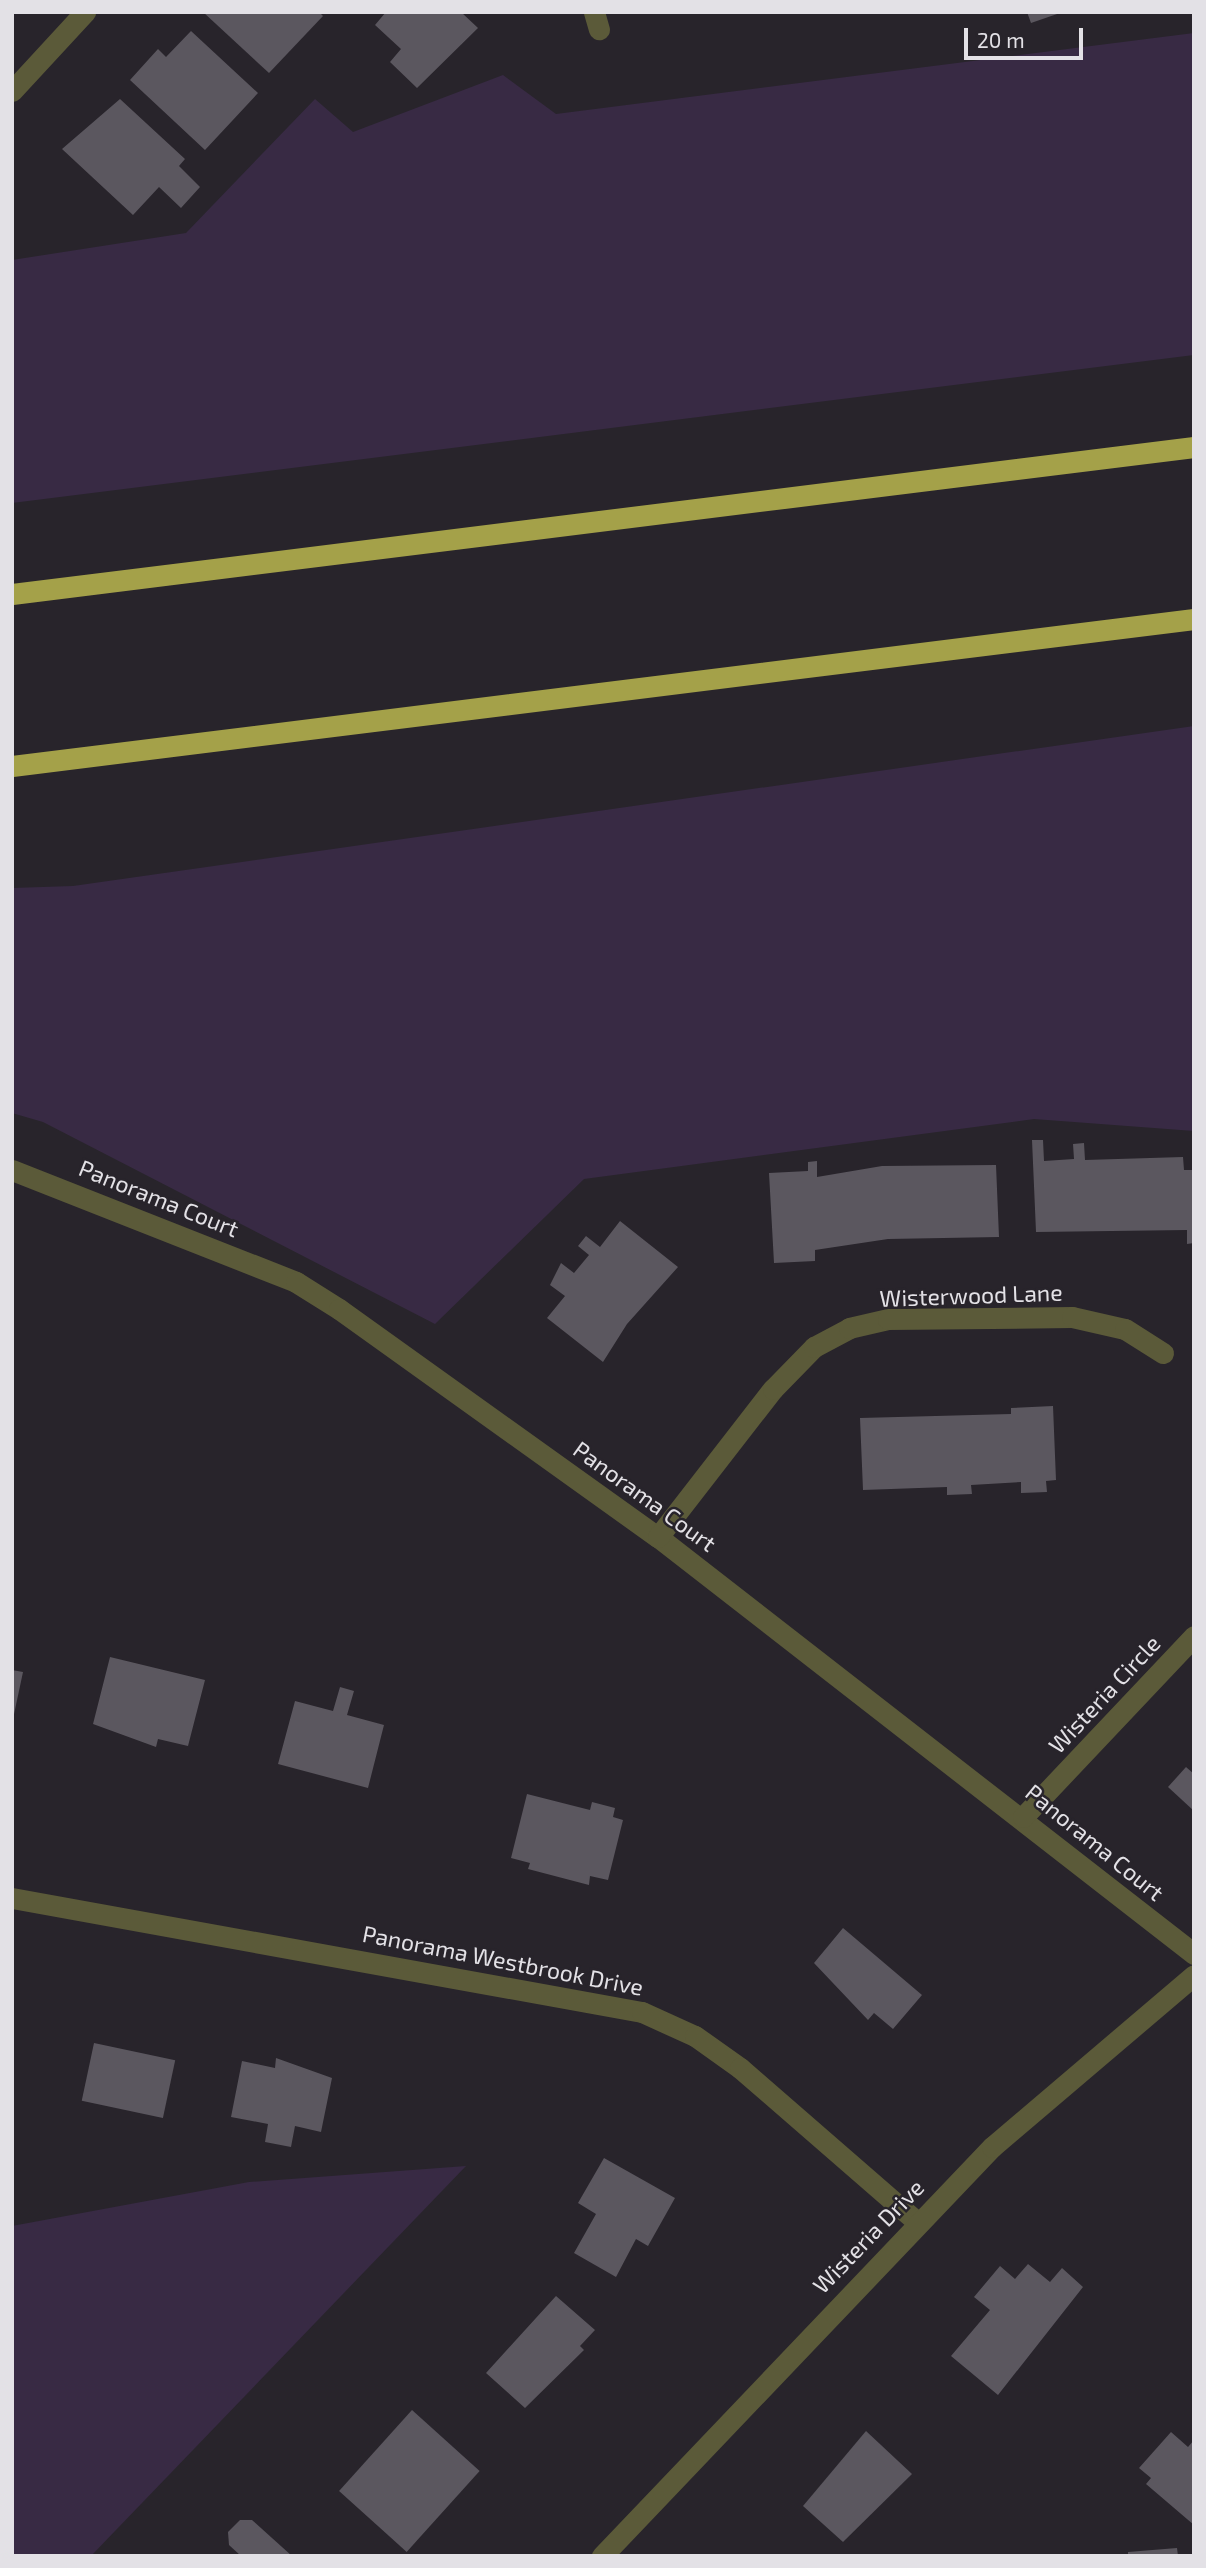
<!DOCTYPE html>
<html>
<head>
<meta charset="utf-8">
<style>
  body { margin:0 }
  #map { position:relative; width:1206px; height:2568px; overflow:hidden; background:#28242b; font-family:"Exo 2",sans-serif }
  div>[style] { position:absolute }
  .green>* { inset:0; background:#382a44 }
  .building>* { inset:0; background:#5b575f; transform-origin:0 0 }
  .minor>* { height:21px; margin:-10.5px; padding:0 10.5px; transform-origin:10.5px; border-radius:10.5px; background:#5b5a39 }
  .highway>* { height:21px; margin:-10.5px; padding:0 10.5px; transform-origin:10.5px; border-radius:10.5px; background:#a4a149 }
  span { translate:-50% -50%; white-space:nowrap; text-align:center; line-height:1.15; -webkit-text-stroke:5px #28242b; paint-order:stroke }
  .street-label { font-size:23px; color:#e3e1e6 }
  .frame { position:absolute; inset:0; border:14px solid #e3e1e6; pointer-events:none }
  .scale { position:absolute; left:964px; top:28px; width:119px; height:32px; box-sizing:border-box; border:4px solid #e3e1e6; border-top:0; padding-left:9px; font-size:21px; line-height:24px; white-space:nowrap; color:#e3e1e6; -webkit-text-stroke:5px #28242b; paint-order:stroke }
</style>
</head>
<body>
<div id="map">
  <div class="green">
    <div style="clip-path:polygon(1194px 33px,1194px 355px,12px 503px,12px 260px,186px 233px,315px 99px,353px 132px,503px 75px,556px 114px)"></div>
    <div style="clip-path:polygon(1194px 726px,1194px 1131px,1034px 1119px,584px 1179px,435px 1324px,43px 1122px,12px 1113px,12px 888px,73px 886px)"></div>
    <div style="clip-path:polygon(466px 2166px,91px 2556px,12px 2556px,12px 2226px,249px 2182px)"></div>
  </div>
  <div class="building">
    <div style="clip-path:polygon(203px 12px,319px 12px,323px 16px,269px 73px)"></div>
    <div style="clip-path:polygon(386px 12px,461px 12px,478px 28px,417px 88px,390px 62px,401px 49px,375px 25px)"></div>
    <div style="clip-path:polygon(1027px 12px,1060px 12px,1060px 13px,1031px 23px)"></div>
    <div style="clip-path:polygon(191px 31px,258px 93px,205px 150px,130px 80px,158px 49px,166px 57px)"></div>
    <div style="clip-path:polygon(120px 99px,185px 159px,179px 166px,200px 187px,181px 208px,159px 187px,133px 215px,62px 149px)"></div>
    <div style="clip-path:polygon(1032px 1140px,1043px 1140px,1044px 1161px,1074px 1159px,1073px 1144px,1084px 1143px,1085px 1160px,1183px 1157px,1184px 1170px,1194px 1170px,1194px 1243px,1187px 1244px,1187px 1230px,1036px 1232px)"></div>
    <div style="clip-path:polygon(817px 1161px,817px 1177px,882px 1166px,996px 1165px,999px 1237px,888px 1239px,815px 1250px,815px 1261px,774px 1263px,769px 1173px,808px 1171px,808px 1162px)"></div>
    <div style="clip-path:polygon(620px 1221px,678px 1267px,627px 1324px,603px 1362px,547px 1318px,565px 1296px,550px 1285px,561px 1263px,574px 1273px,589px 1255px,578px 1246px,586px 1236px,600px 1247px)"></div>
    <div style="clip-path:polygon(1053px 1406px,1056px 1480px,1046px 1481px,1047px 1492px,1021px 1493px,1021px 1482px,971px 1485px,972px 1494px,947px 1495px,947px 1487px,863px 1490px,860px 1418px,1011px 1414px,1011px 1408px)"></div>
    <div style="clip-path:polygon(110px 1657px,205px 1680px,188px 1746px,158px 1739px,156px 1747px,93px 1724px)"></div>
    <div style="clip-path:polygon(12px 1670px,23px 1672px,13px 1719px,12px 1718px)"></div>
    <div style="clip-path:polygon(340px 1687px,354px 1691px,347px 1715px,384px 1725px,368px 1788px,278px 1764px,295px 1701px,333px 1711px)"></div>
    <div style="clip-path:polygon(1186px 1767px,1194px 1774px,1194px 1811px,1168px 1787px)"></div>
    <div style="clip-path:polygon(527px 1794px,590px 1810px,592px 1802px,615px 1808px,613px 1817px,623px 1820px,608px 1880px,590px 1876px,589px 1885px,528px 1869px,530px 1863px,511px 1858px)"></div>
    <div style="clip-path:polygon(843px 1928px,922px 1995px,893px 2029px,874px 2013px,868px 2020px,814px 1963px)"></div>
    <div style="left:94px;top:2043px;width:83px;height:59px;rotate:12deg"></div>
    <div style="clip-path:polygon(276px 2058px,332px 2078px,321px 2132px,295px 2126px,291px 2147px,265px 2142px,268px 2124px,231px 2117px,242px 2061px,275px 2068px)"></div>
    <div style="clip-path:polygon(604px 2158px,675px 2198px,648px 2246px,636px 2239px,616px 2277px,574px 2253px,596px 2214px,578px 2203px)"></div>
    <div style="clip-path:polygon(1028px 2264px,1050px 2282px,1062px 2268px,1083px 2287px,998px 2395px,951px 2356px,990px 2310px,974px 2297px,1000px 2266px,1015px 2279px)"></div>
    <div style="clip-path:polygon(556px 2296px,595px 2330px,580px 2346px,584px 2350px,525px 2408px,486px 2373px)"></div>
    <div style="left:412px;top:2410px;width:91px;height:109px;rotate:42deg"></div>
    <div style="clip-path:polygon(866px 2431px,912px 2474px,843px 2542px,803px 2506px)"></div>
    <div style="clip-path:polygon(1171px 2432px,1188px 2447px,1194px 2440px,1194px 2525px,1146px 2484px,1151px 2478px,1139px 2468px)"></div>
    <div style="clip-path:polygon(240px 2520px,252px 2520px,292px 2556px,241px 2556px,229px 2545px,228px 2532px)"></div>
    <div style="clip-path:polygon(1177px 2548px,1178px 2556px,1128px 2556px,1128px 2552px)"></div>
  </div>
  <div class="minor">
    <div style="left:594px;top:12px;width:18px;rotate:74deg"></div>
    <div style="left:12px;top:91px;width:108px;rotate:-47.3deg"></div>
    <div style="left:12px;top:1170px;width:305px;rotate:21.5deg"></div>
    <div style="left:296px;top:1282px;width:51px;rotate:32.1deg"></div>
    <div style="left:339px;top:1309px;width:392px;rotate:35.6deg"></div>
    <div style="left:658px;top:1537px;width:679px;rotate:37.88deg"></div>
    <div style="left:658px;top:1537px;width:187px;rotate:-52.2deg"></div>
    <div style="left:773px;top:1389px;width:59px;rotate:-45.7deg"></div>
    <div style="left:814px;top:1347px;width:40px;rotate:-28deg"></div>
    <div style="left:849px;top:1328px;width:40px;rotate:-13deg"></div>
    <div style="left:888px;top:1319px;width:184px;rotate:-0.6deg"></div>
    <div style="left:1072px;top:1317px;width:54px;rotate:12.8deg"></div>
    <div style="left:1125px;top:1329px;width:45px;rotate:32.3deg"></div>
    <div style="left:1023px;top:1817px;width:249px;rotate:-46.6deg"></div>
    <div style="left:12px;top:1898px;width:640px;rotate:10.26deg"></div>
    <div style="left:642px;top:2012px;width:58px;rotate:24.4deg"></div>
    <div style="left:695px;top:2036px;width:55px;rotate:35.4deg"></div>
    <div style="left:740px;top:2068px;width:235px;rotate:41deg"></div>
    <div style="left:602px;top:2556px;width:565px;rotate:-46.36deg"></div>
    <div style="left:992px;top:2147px;width:265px;rotate:-40.4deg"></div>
  </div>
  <div class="highway">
    <div style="left:12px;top:594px;width:1191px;rotate:-7.09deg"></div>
    <div style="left:12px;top:766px;width:1191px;rotate:-7.09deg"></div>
  </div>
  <div class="street-label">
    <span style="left:159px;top:1198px;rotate:22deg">Panorama Court</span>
    <span style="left:971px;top:1295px;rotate:-2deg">Wisterwood Lane</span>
    <span style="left:645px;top:1496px;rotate:36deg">Panorama Court</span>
    <span style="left:1104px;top:1694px;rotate:-47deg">Wisteria Circle</span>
    <span style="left:1095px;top:1842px;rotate:39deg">Panorama Court</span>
    <span style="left:503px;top:1960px;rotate:11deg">Panorama Westbrook Drive</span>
    <span style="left:868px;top:2236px;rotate:-46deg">Wisteria Drive</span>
  </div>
  <div class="frame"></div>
  <div class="scale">20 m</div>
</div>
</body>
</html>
